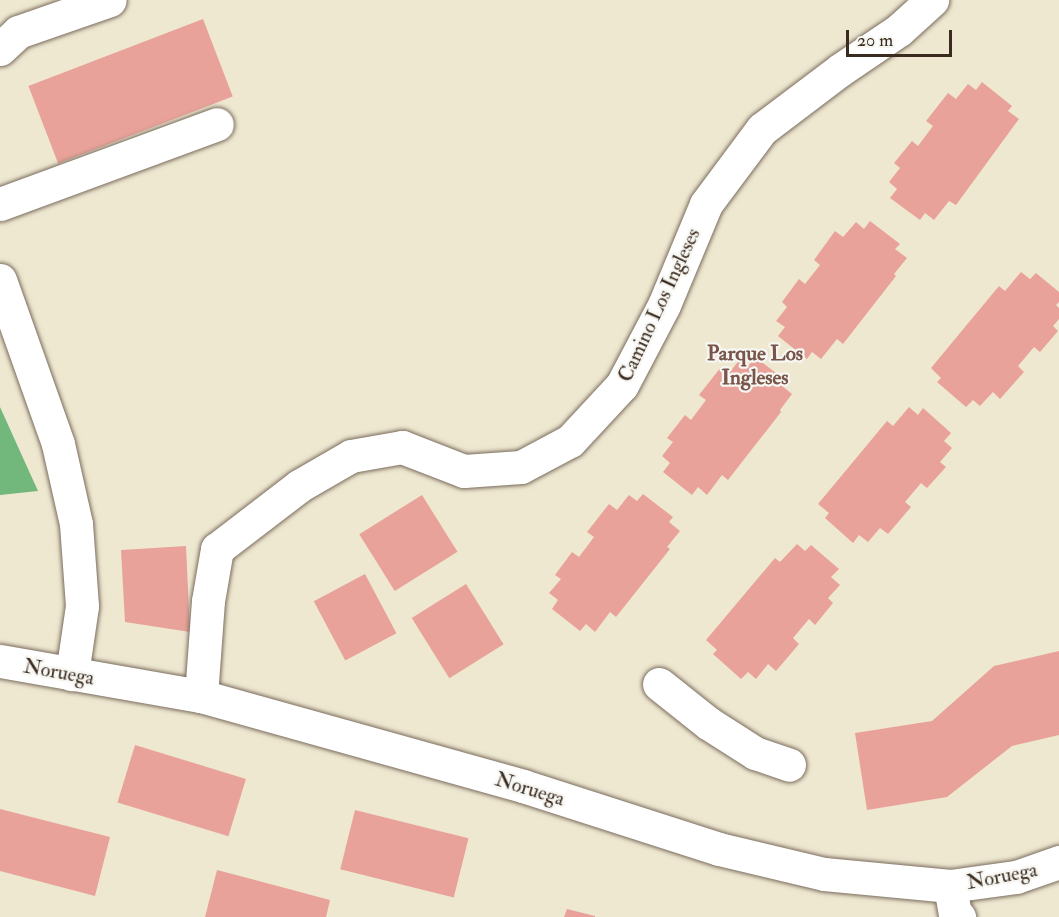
<!DOCTYPE html>
<html>
<head>
<meta charset="utf-8">
<style>
  body { margin:0 }
  #map { position:relative; width:1059px; height:917px; overflow:hidden; background:#efe8d1; font-family:"IM FELL Double Pica",serif }
  div>[style] { position:absolute }
  .forest>* { inset:0; background:#72b77b }
  .building>* { inset:0; background:#e8a29a; transform-origin:0 0 }
  .roads { filter:drop-shadow(0 0 2px #7a6c5d) drop-shadow(0 0 2px #7a6c5d) }
  .minor>* { height:33px; margin:-16.5px; padding:0 16.5px; transform-origin:16.5px; border-radius:16.5px; background:#fff }
  .major>* { height:33px; margin:-16.5px; padding:0 16.5px; transform-origin:16.5px; border-radius:16.5px; background:#fff }
  span { translate:-50% -50%; white-space:nowrap; text-align:center; line-height:1.15; -webkit-text-stroke:4.5px #f6f6f2; paint-order:stroke }
  .street-label { font-size:20px; color:#3b2a1e }
  .neighbourhood-label { font-size:21px; color:#785449; font-weight:700 }
  .scale { position:absolute; left:846px; top:30px; width:106px; height:27px; box-sizing:border-box; border:3px solid #3b2a1e; border-top:0; padding-left:8px; font-size:18px; line-height:21px; white-space:nowrap; color:#3b2a1e; -webkit-text-stroke:4px #f6f6f2; paint-order:stroke }
</style>
</head>
<body>
<div id="map">
  <div class="forest">
    <div style="clip-path:polygon(0 407px,38px 491px,0 495px)"></div>
  </div>
  <div class="building">
    <div style="left:203px;top:19px;width:83px;height:187px;rotate:69deg"></div>
    <div style="clip-path:polygon(982px 82px,1012px 106px,1008px 111px,1019px 119px,956px 205px,949px 201px,934px 220px,925px 213px,920px 220px,890px 198px,897px 189px,889px 182px,900px 168px,894px 163px,912px 141px,918px 146px,933px 126px,926px 121px,948px 93px,956px 99px,968px 84px,976px 90px)"></div>
    <div style="clip-path:polygon(870px 221px,900px 244px,895px 249px,907px 258px,894px 274px,896px 276px,843px 344px,837px 339px,821px 359px,812px 352px,807px 359px,778px 336px,785px 327px,776px 321px,787px 307px,782px 302px,799px 279px,805px 284px,820px 265px,814px 260px,835px 231px,843px 237px,856px 222px,864px 229px)"></div>
    <div style="clip-path:polygon(1021px 272px,1030px 279px,1036px 273px,1059px 292px,1059px 302px,1056px 305px,1059px 308px,1059px 319px,1053px 326px,1058px 331px,1040px 352px,1034px 347px,1018px 366px,1024px 372px,1000px 399px,993px 392px,980px 406px,973px 400px,966px 407px,937px 382px,941px 378px,931px 368px,999px 286px,1005px 291px)"></div>
    <div style="clip-path:polygon(755px 357px,785px 380px,781px 385px,792px 394px,780px 410px,781px 412px,728px 480px,722px 475px,707px 495px,698px 487px,692px 495px,663px 472px,670px 463px,662px 456px,673px 442px,667px 438px,685px 415px,691px 420px,706px 400px,699px 395px,721px 367px,729px 373px,741px 358px,749px 365px)"></div>
    <div style="clip-path:polygon(909px 407px,918px 415px,923px 408px,951px 433px,944px 441px,952px 448px,940px 462px,946px 467px,927px 488px,921px 483px,905px 502px,911px 507px,888px 534px,880px 528px,868px 542px,859px 535px,853px 543px,825px 518px,829px 513px,818px 504px,887px 421px,893px 426px)"></div>
    <div style="clip-path:polygon(643px 494px,673px 517px,669px 522px,680px 531px,667px 547px,670px 549px,616px 617px,610px 612px,595px 632px,586px 624px,580px 631px,552px 609px,558px 600px,549px 593px,561px 579px,555px 575px,572px 552px,579px 557px,594px 537px,587px 532px,609px 504px,617px 510px,629px 495px,637px 501px)"></div>
    <div style="left:422px;top:495px;width:67px;height:74px;rotate:58deg"></div>
    <div style="clip-path:polygon(797px 544px,805px 551px,811px 545px,839px 569px,831px 577px,840px 585px,828px 598px,833px 603px,815px 625px,809px 619px,793px 638px,799px 644px,776px 671px,768px 664px,756px 679px,748px 672px,741px 679px,713px 654px,717px 650px,706px 640px,775px 558px,780px 562px)"></div>
    <div style="clip-path:polygon(186px 546px,190px 632px,125px 622px,121px 550px)"></div>
    <div style="left:365px;top:574px;width:67px;height:58px;rotate:62deg"></div>
    <div style="left:466px;top:584px;width:71px;height:64px;rotate:58deg"></div>
    <div style="clip-path:polygon(1059px 651px,1059px 735px,1012px 746px,947px 797px,867px 810px,855px 733px,932px 721px,994px 666px)"></div>
    <div style="left:135px;top:745px;width:116px;height:60px;rotate:17deg"></div>
    <div style="clip-path:polygon(0 809px,110px 837px,95px 896px,0 871px)"></div>
    <div style="left:355px;top:810px;width:117px;height:61px;rotate:14deg"></div>
    <div style="clip-path:polygon(217px 870px,330px 900px,326px 917px,205px 917px)"></div>
    <div style="clip-path:polygon(567px 909px,595px 916px,595px 917px,564px 917px)"></div>
  </div>
  <div class="roads">
    <div class="minor">
      <div style="left:0;top:49px;width:25px;rotate:-43deg"></div>
      <div style="left:18px;top:32px;width:97px;rotate:-19.2deg"></div>
      <div style="left:0;top:204px;width:231px;rotate:-20.2deg"></div>
      <div style="left:0;top:280px;width:174px;rotate:70.5deg"></div>
      <div style="left:58px;top:444px;width:82px;rotate:77.3deg"></div>
      <div style="left:76px;top:524px;width:82px;rotate:85.8deg"></div>
      <div style="left:82px;top:606px;width:69px;rotate:98.4deg"></div>
      <div style="left:659px;top:684px;width:63px;rotate:38.5deg"></div>
      <div style="left:708px;top:723px;width:56px;rotate:32.6deg"></div>
      <div style="left:755px;top:753px;width:36px;rotate:19deg"></div>
      <div style="left:201px;top:696px;width:95px;rotate:-85.8deg"></div>
      <div style="left:208px;top:601px;width:53px;rotate:-80.2deg"></div>
      <div style="left:217px;top:549px;width:103px;rotate:-37.5deg"></div>
      <div style="left:299px;top:486px;width:60px;rotate:-30deg"></div>
      <div style="left:351px;top:456px;width:52px;rotate:-10deg"></div>
      <div style="left:402px;top:447px;width:66px;rotate:21.2deg"></div>
      <div style="left:464px;top:471px;width:57px;rotate:-4deg"></div>
      <div style="left:521px;top:467px;width:55px;rotate:-28deg"></div>
      <div style="left:570px;top:441px;width:76px;rotate:-47.1deg"></div>
      <div style="left:622px;top:385px;width:90px;rotate:-62.3deg"></div>
      <div style="left:664px;top:305px;width:109px;rotate:-67.4deg"></div>
      <div style="left:706px;top:204px;width:94px;rotate:-53.3deg"></div>
      <div style="left:762px;top:129px;width:98px;rotate:-37.1deg"></div>
      <div style="left:840px;top:70px;width:71px;rotate:-34.1deg"></div>
      <div style="left:899px;top:30px;width:45px;rotate:-42.3deg"></div>
      <div style="left:950px;top:886px;width:27px;rotate:80deg"></div>
      <div style="left:955px;top:913px;width:6px;rotate:45deg"></div>
    </div>
    <div class="major">
      <div style="left:0;top:661px;width:204px;rotate:9.9deg"></div>
      <div style="left:201px;top:696px;width:334px;rotate:15.6deg"></div>
      <div style="left:523px;top:786px;width:206px;rotate:17.8deg"></div>
      <div style="left:719px;top:849px;width:108px;rotate:13.4deg"></div>
      <div style="left:824px;top:874px;width:127px;rotate:5.4deg"></div>
      <div style="left:950px;top:886px;width:67px;rotate:-7.8deg"></div>
      <div style="left:1016px;top:877px;width:46px;rotate:-19.2deg"></div>
    </div>
  </div>
  <div class="street-label">
    <span style="left:659px;top:305px;rotate:-65deg">Camino Los Ingleses</span>
    <span style="left:59px;top:672px;rotate:10deg">Noruega</span>
    <span style="left:530px;top:789px;rotate:17deg">Noruega</span>
    <span style="left:1002px;top:876px;rotate:-11deg">Noruega</span>
  </div>
  <div class="neighbourhood-label">
    <span style="left:755px;top:366px">Parque Los<br>Ingleses</span>
  </div>
  <div class="scale">20 m</div>
</div>
</body>
</html>
